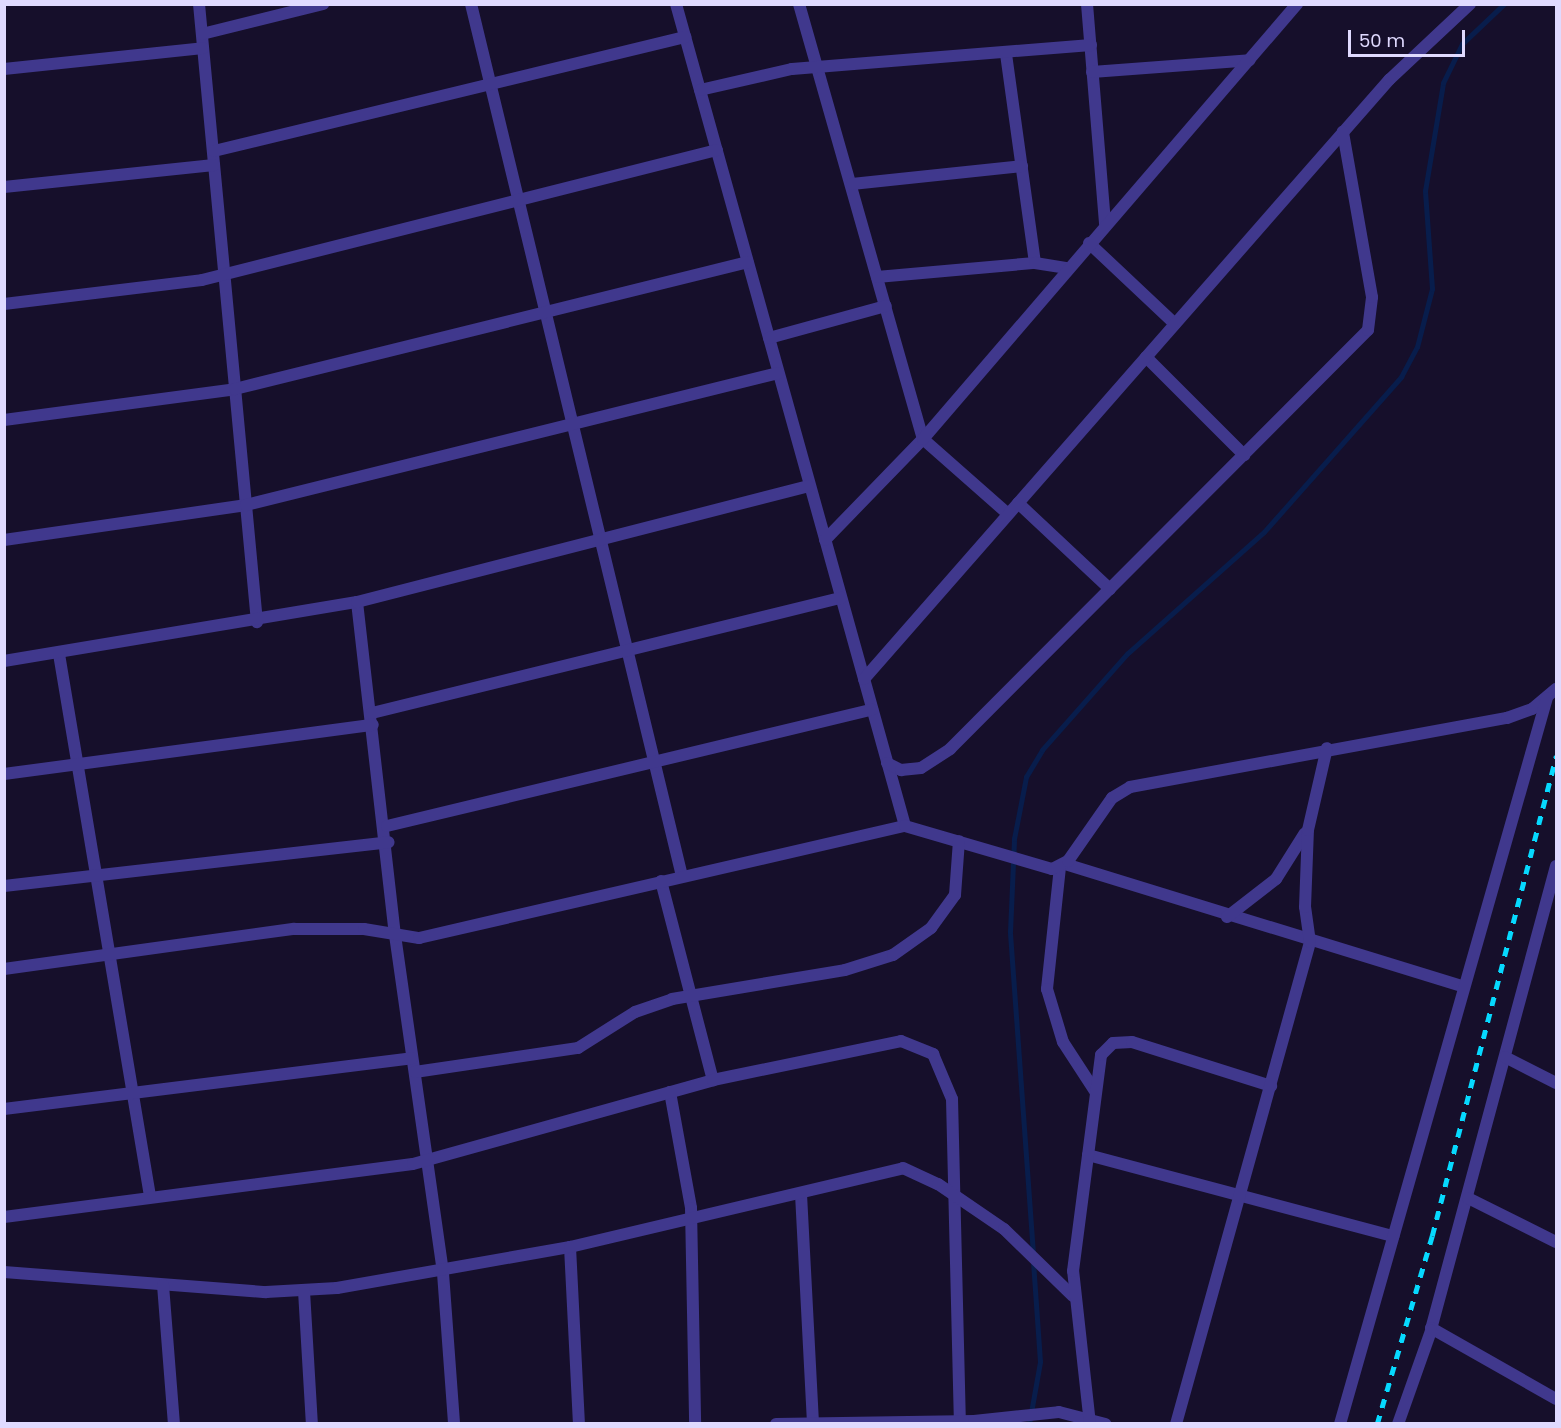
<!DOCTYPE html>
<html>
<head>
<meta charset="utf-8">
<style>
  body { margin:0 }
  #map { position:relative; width:1561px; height:1428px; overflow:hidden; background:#160f2b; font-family:Poppins,sans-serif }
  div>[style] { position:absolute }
  .stream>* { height:4.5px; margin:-2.25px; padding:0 2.25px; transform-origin:2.25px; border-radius:2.25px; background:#081d4c }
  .street>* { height:12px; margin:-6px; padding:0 6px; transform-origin:6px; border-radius:6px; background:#40388d }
  .rail>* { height:4.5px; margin-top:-2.25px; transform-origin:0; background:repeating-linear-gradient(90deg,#06d9ff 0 9px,transparent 0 17px) }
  span { translate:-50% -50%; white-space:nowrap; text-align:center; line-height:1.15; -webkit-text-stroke:4.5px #160f2b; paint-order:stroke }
  .frame { position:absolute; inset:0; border:6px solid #e0daff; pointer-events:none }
  .scale { position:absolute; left:1348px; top:30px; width:117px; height:27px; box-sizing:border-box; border:3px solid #e0daff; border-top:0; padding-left:8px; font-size:18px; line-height:21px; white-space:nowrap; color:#e0daff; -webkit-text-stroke:4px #160f2b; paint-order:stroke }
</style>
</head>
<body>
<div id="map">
  <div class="stream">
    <div style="left:1033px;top:1254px;width:323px;rotate:-94.1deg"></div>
    <div style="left:1010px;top:932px;width:93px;rotate:-87.5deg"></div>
    <div style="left:1014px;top:839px;width:63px;rotate:-79deg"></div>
    <div style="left:1026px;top:777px;width:31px;rotate:-59deg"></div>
    <div style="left:1042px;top:750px;width:128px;rotate:-48.5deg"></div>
    <div style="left:1127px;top:654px;width:183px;rotate:-41.7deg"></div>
    <div style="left:1264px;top:532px;width:207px;rotate:-48.5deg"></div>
    <div style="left:1401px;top:377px;width:34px;rotate:-62deg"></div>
    <div style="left:1417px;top:347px;width:60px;rotate:-75.5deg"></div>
    <div style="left:1432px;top:289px;width:98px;rotate:-94.1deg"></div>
    <div style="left:1425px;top:191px;width:109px;rotate:-80.5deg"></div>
    <div style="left:1443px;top:83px;width:43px;rotate:-64deg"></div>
    <div style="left:1462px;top:44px;width:58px;rotate:-43.6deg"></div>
    <div style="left:1029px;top:1424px;width:63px;rotate:-79.9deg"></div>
    <div style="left:1040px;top:1362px;width:99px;rotate:-94deg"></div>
  </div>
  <div class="street">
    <div style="left:199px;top:4px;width:621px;rotate:84.64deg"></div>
    <div style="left:471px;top:4px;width:897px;rotate:76.4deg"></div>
    <div style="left:676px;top:4px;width:853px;rotate:74.43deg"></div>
    <div style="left:799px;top:4px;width:452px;rotate:74.1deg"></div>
    <div style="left:923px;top:439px;width:113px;rotate:41.4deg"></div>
    <div style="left:1087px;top:4px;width:221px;rotate:85.3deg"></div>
    <div style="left:202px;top:34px;width:125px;rotate:-13.9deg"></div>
    <div style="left:1006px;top:54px;width:211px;rotate:82.1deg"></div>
    <div style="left:4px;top:69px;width:200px;rotate:-6deg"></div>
    <div style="left:1092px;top:72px;width:158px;rotate:-4.3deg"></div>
    <div style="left:700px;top:90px;width:94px;rotate:-12.9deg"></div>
    <div style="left:792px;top:69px;width:300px;rotate:-4.6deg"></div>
    <div style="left:214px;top:151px;width:485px;rotate:-13.6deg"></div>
    <div style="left:852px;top:184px;width:171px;rotate:-6deg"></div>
    <div style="left:4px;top:187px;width:211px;rotate:-6deg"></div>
    <div style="left:1089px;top:243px;width:118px;rotate:43.3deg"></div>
    <div style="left:877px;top:277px;width:159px;rotate:-5.1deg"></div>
    <div style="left:1035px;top:263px;width:31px;rotate:9deg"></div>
    <div style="left:4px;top:304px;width:199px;rotate:-6.9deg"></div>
    <div style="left:202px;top:280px;width:531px;rotate:-14.17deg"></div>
    <div style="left:769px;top:338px;width:121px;rotate:-15.3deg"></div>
    <div style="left:1146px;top:357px;width:139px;rotate:45deg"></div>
    <div style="left:4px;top:420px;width:233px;rotate:-7.6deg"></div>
    <div style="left:235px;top:389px;width:528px;rotate:-13.9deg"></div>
    <div style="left:1018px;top:503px;width:126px;rotate:43.1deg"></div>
    <div style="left:4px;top:540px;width:245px;rotate:-8.2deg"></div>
    <div style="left:246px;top:505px;width:548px;rotate:-13.93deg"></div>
    <div style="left:825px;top:540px;width:141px;rotate:-45.9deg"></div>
    <div style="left:923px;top:439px;width:574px;rotate:-49.31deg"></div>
    <div style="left:357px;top:602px;width:335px;rotate:83.5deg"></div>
    <div style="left:395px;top:935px;width:341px;rotate:81.9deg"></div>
    <div style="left:443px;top:1273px;width:151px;rotate:85.8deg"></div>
    <div style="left:59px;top:654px;width:550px;rotate:80.47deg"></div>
    <div style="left:4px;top:661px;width:358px;rotate:-9.5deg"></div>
    <div style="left:357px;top:602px;width:466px;rotate:-14.4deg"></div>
    <div style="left:864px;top:679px;width:797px;rotate:-48.77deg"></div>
    <div style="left:1389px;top:80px;width:111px;rotate:-43.2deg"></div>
    <div style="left:372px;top:713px;width:483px;rotate:-13.8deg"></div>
    <div style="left:887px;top:763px;width:16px;rotate:27deg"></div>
    <div style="left:901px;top:770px;width:20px;rotate:-6deg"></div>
    <div style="left:921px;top:768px;width:35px;rotate:-33deg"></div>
    <div style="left:950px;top:749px;width:592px;rotate:-45.07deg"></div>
    <div style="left:1368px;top:330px;width:33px;rotate:-83deg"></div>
    <div style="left:1372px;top:297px;width:168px;rotate:-100deg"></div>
    <div style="left:4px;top:774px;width:372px;rotate:-7.6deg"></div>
    <div style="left:387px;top:826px;width:499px;rotate:-13.5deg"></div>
    <div style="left:1065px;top:864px;width:415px;rotate:17.1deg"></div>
    <div style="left:1556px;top:866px;width:479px;rotate:105.1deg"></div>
    <div style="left:1431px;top:1328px;width:144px;rotate:29.6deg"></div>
    <div style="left:1060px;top:867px;width:123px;rotate:96.1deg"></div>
    <div style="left:1047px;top:989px;width:55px;rotate:73.2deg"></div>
    <div style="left:1063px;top:1042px;width:59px;rotate:56.9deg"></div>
    <div style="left:661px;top:881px;width:206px;rotate:75.4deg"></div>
    <div style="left:4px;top:886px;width:387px;rotate:-6.5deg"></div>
    <div style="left:1227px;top:917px;width:62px;rotate:-37.8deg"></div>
    <div style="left:1276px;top:879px;width:54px;rotate:-57.8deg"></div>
    <div style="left:4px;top:969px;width:293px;rotate:-7.9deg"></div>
    <div style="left:294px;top:929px;width:70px"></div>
    <div style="left:364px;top:929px;width:56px;rotate:9.3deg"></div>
    <div style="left:419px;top:938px;width:499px;rotate:-13deg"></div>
    <div style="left:905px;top:826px;width:153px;rotate:16.3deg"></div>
    <div style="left:1052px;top:869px;width:18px;rotate:-27deg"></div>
    <div style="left:1068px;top:861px;width:77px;rotate:-55.1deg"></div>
    <div style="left:1112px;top:798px;width:21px;rotate:-31deg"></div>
    <div style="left:1130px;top:787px;width:383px;rotate:-10.4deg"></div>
    <div style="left:1507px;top:718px;width:27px;rotate:-20deg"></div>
    <div style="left:1532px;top:709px;width:31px;rotate:-40deg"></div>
    <div style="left:1505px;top:1057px;width:57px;rotate:27deg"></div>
    <div style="left:415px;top:1072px;width:165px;rotate:-8.4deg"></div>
    <div style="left:578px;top:1048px;width:67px;rotate:-32.3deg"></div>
    <div style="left:635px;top:1012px;width:39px;rotate:-19deg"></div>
    <div style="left:672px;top:999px;width:175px;rotate:-9.5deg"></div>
    <div style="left:845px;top:970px;width:50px;rotate:-17.4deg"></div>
    <div style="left:893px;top:955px;width:47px;rotate:-35.4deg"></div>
    <div style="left:931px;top:928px;width:41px;rotate:-54deg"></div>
    <div style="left:955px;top:895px;width:54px;rotate:-85.8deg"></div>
    <div style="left:670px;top:1092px;width:118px;rotate:79.7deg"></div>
    <div style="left:691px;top:1208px;width:216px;rotate:88.9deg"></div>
    <div style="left:4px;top:1109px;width:411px;rotate:-7.1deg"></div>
    <div style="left:1088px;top:1155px;width:316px;rotate:14.9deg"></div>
    <div style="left:801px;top:1194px;width:228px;rotate:87deg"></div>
    <div style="left:1468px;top:1198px;width:98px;rotate:26.6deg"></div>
    <div style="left:4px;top:1217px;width:412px;rotate:-7.4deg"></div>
    <div style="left:413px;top:1164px;width:312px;rotate:-15.6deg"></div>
    <div style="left:713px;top:1080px;width:192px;rotate:-11.7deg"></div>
    <div style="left:901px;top:1041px;width:35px;rotate:22deg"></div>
    <div style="left:933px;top:1054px;width:49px;rotate:67.1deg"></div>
    <div style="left:952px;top:1099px;width:325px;rotate:88.6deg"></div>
    <div style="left:570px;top:1247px;width:177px;rotate:87.1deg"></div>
    <div style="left:4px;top:1272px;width:263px;rotate:4.4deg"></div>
    <div style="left:266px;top:1292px;width:71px;rotate:-3.2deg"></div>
    <div style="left:337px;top:1288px;width:237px;rotate:-10deg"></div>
    <div style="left:570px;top:1247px;width:342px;rotate:-13.3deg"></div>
    <div style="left:903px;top:1168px;width:38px;rotate:25deg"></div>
    <div style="left:938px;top:1184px;width:80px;rotate:34.3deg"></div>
    <div style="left:1004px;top:1229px;width:96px;rotate:44.2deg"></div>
    <div style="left:163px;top:1285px;width:139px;rotate:85.5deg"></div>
    <div style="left:304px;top:1291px;width:133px;rotate:86.6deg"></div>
    <div style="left:776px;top:1424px;width:198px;rotate:-0.9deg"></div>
    <div style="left:974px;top:1421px;width:85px;rotate:-6deg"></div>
    <div style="left:1059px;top:1412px;width:48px;rotate:14.6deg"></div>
    <div style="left:1090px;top:1424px;width:154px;rotate:-96.3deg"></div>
    <div style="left:1073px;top:1271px;width:218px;rotate:-82.6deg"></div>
    <div style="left:1101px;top:1055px;width:17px;rotate:-45deg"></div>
    <div style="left:1113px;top:1043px;width:19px;rotate:-3deg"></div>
    <div style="left:1132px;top:1042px;width:146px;rotate:17.6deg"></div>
    <div style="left:1176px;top:1424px;width:500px;rotate:-74.46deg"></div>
    <div style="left:1310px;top:942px;width:35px;rotate:-98deg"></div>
    <div style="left:1305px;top:907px;width:77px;rotate:-87.8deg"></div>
    <div style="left:1308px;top:830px;width:84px;rotate:-77deg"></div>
    <div style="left:1340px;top:1424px;width:755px;rotate:-74.09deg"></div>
    <div style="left:1398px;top:1424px;width:99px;rotate:-70.5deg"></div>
  </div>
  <div class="rail">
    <div style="left:1377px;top:1424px;width:196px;rotate:-73.7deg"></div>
    <div style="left:1432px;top:1236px;width:496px;rotate:-75.5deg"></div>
  </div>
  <div class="frame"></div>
  <div class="scale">50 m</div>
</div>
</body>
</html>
